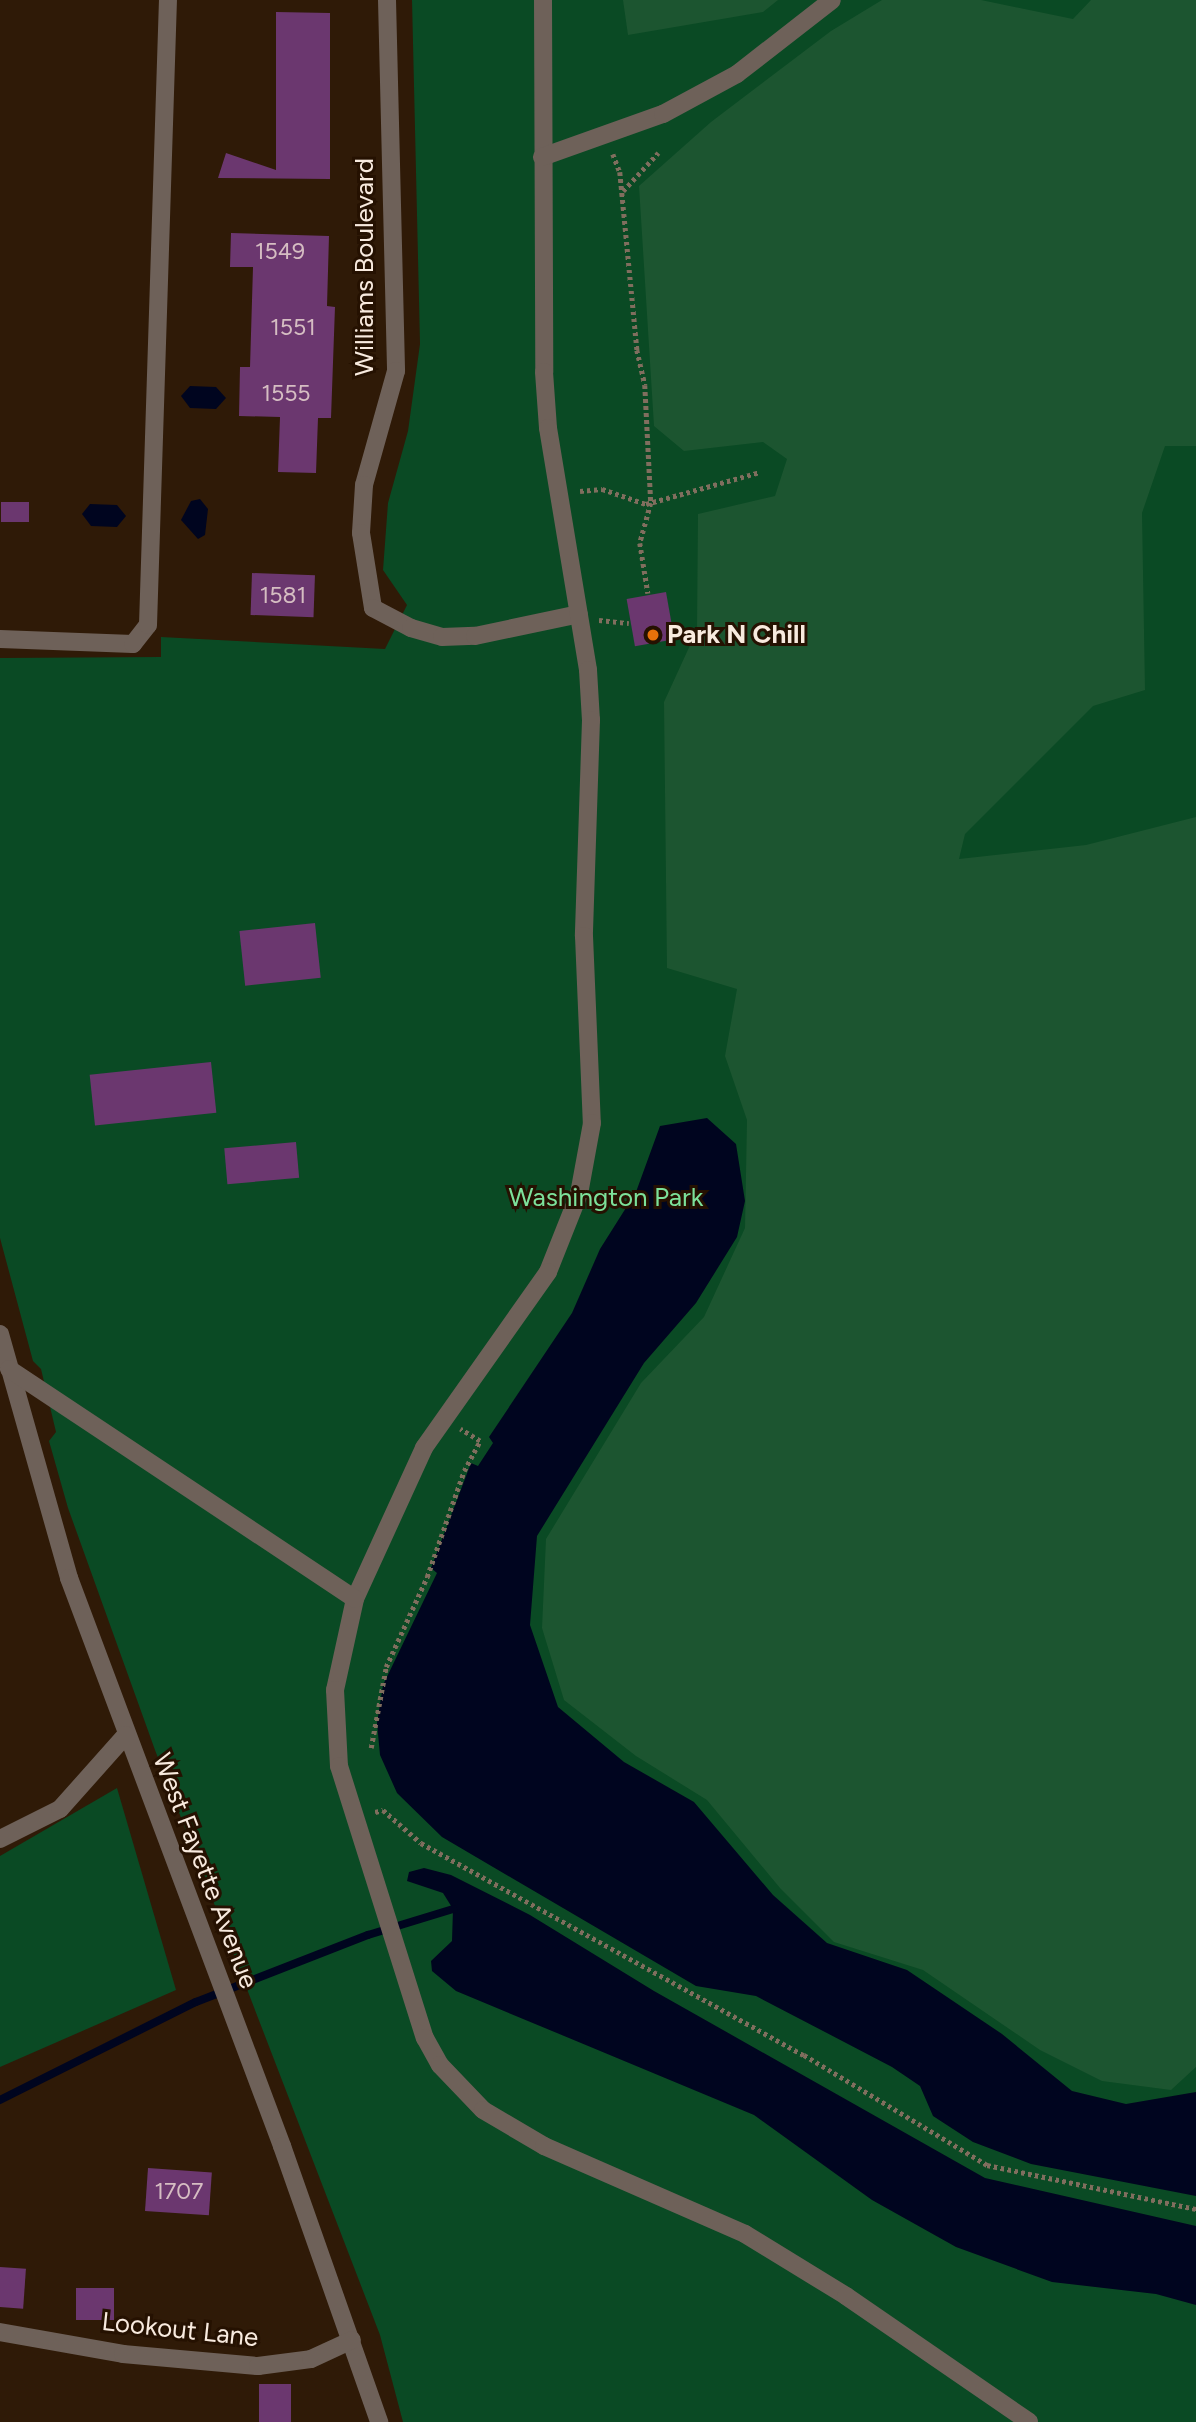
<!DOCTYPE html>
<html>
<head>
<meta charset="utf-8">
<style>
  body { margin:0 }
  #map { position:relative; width:1196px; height:2422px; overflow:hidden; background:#2f1a07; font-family:Figtree,sans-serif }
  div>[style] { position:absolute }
  .green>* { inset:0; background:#0a4a24 }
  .forest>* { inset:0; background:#1c5530 }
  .water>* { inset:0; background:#00051f }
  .stream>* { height:8px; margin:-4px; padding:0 4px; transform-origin:4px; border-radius:4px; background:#00051f }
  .building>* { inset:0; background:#6b376f; transform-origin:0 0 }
  .path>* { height:4.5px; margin-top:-2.25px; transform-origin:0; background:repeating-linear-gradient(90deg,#806e5e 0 3.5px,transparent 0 7px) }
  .minor>* { height:18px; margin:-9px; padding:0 9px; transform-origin:9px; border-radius:9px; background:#6e6159 }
  .dots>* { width:19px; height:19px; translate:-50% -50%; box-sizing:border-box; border:4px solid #251101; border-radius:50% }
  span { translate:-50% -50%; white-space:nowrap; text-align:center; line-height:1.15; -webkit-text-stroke:6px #251101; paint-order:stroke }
  .number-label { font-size:23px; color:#d5bdc2 }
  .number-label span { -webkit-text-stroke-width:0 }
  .street-label { font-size:26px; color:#f8eade }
  .poi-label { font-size:26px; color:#f8eade; font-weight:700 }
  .left { translate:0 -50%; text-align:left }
  .park-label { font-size:26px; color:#7ce19a }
</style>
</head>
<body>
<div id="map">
  <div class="green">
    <div style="clip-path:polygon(412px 0,1196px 0,1196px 2422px,403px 2422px,380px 2335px,155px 1750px,68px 1508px,49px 1441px,56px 1432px,41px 1369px,33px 1361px,0 1238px,0 658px,161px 657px,161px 637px,385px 649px,407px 605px,383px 570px,388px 503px,408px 431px,420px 344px)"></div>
    <div style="clip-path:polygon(117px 1788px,176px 1990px,0 2067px,0 1856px)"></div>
  </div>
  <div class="forest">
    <div style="clip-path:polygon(623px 0,778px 0,763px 12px,628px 35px)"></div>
    <div style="clip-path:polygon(882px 0,981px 0,1073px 19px,1091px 0,1196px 0,1196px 446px,1165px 446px,1142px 513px,1145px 690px,1093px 706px,965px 834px,959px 859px,1086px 845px,1196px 817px,1196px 2067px,1171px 2090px,1102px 2081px,1040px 2050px,923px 1970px,834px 1942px,780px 1888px,707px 1800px,636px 1756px,564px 1700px,542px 1628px,546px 1539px,641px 1383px,704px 1317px,745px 1228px,747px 1120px,725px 1056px,737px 989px,667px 968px,664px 702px,697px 630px,698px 514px,775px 496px,787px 459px,763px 442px,684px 451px,654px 426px,639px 186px,711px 122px,831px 31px)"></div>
  </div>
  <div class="water">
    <div style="clip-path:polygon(190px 386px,216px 387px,226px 398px,216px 409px,190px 408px,181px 396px)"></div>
    <div style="clip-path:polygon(200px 499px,208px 509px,205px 535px,198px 539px,181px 520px,191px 501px)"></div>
    <div style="clip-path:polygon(90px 504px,117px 505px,126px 516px,117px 527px,91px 526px,82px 514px)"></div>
    <div style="clip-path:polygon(707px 1118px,736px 1144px,745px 1201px,737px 1237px,696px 1303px,644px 1363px,537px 1536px,530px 1625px,558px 1707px,624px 1762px,694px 1802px,773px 1895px,827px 1943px,907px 1970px,1002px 2034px,1072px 2091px,1126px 2104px,1196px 2092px,1196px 2196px,1031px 2164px,973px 2142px,933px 2116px,920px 2086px,892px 2067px,756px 1996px,696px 1986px,442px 1837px,397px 1793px,380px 1755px,377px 1723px,383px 1685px,437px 1573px,431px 1568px,471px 1463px,478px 1466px,493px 1443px,489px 1437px,572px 1313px,600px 1249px,636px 1192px,660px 1126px)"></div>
    <div style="clip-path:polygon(424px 1868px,451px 1875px,530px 1915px,654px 1991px,985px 2178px,1196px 2226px,1196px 2305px,1156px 2294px,1052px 2282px,956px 2247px,872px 2200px,754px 2115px,456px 1991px,432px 1971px,431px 1961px,452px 1941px,453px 1909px,443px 1893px,407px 1881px,409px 1872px)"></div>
  </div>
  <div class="stream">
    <div style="left:0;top:2100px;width:219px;rotate:-26.6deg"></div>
    <div style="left:196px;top:2002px;width:185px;rotate:-21.3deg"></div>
    <div style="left:368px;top:1935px;width:89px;rotate:-17deg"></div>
  </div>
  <div class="building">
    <div style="clip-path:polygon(276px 12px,330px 13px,330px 179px,218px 178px,226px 153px,276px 170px)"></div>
    <div style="clip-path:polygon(231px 233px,329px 236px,327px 306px,335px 307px,331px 418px,318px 418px,316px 473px,278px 472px,280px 417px,239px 416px,240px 367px,250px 367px,253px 267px,230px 267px)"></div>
    <div style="left:1px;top:502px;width:28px;height:20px"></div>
    <div style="left:252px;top:573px;width:63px;height:42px;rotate:2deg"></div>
    <div style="left:666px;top:592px;width:48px;height:40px;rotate:80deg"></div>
    <div style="left:315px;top:923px;width:55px;height:76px;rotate:84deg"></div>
    <div style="left:211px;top:1062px;width:51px;height:122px;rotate:84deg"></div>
    <div style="left:296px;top:1142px;width:36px;height:72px;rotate:85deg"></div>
    <div style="left:148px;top:2168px;width:64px;height:43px;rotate:4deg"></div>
    <div style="left:0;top:2267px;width:26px;height:40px;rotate:4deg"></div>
    <div style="left:76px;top:2288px;width:38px;height:32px"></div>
    <div style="left:259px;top:2384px;width:32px;height:38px"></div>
  </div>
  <div class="path">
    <div style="left:613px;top:154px;width:19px;rotate:69deg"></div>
    <div style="left:620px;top:172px;width:179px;rotate:84.5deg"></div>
    <div style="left:637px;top:350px;width:36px;rotate:77deg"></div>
    <div style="left:645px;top:385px;width:118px;rotate:87.1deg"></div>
    <div style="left:651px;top:503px;width:41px;rotate:105.4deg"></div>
    <div style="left:640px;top:543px;width:51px;rotate:80.9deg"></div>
    <div style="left:623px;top:191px;width:52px;rotate:-47.4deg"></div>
    <div style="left:580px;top:491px;width:22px;rotate:-5deg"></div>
    <div style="left:602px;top:489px;width:46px;rotate:18.8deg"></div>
    <div style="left:646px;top:504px;width:118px;rotate:-15.7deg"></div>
    <div style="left:599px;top:620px;width:30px;rotate:6deg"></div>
    <div style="left:371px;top:1748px;width:82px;rotate:-79.5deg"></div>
    <div style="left:386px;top:1667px;width:99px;rotate:-65.5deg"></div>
    <div style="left:427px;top:1577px;width:112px;rotate:-70.8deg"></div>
    <div style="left:464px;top:1471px;width:34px;rotate:-62deg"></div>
    <div style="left:480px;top:1441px;width:23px;rotate:-149deg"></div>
    <div style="left:375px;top:1812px;width:8px;rotate:-14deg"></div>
    <div style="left:383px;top:1810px;width:50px;rotate:41deg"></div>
    <div style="left:421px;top:1843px;width:438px;rotate:29deg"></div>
    <div style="left:804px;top:2055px;width:214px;rotate:31deg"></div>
    <div style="left:987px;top:2165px;width:214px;rotate:11.9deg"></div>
  </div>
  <div class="minor">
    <div style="left:387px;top:0;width:371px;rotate:88.6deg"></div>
    <div style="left:396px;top:371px;width:118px;rotate:105.7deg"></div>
    <div style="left:364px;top:485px;width:48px;rotate:93.6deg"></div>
    <div style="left:361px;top:533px;width:76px;rotate:80.9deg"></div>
    <div style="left:373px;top:608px;width:43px;rotate:27.8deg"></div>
    <div style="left:411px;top:628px;width:32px;rotate:16deg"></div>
    <div style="left:442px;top:637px;width:33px;rotate:-2deg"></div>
    <div style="left:475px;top:636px;width:106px;rotate:-11.9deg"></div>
    <div style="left:543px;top:0;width:372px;rotate:89.8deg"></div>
    <div style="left:544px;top:372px;width:56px;rotate:85.9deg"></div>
    <div style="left:548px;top:428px;width:245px;rotate:80.6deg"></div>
    <div style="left:588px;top:670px;width:50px;rotate:86.6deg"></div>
    <div style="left:591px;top:720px;width:216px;rotate:91.9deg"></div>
    <div style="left:584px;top:936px;width:187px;rotate:87.6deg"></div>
    <div style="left:592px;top:1123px;width:72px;rotate:100.4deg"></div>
    <div style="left:579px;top:1194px;width:84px;rotate:111.7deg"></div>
    <div style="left:548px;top:1272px;width:215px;rotate:125.2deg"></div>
    <div style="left:424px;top:1448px;width:166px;rotate:114.6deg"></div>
    <div style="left:355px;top:1599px;width:93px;rotate:102.4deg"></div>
    <div style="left:335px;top:1690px;width:76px;rotate:87deg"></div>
    <div style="left:339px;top:1766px;width:285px;rotate:72.5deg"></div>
    <div style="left:425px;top:2038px;width:31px;rotate:61deg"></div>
    <div style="left:440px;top:2065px;width:62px;rotate:46.3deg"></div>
    <div style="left:483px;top:2110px;width:71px;rotate:30.5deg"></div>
    <div style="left:544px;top:2146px;width:219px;rotate:23.6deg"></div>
    <div style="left:745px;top:2234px;width:119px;rotate:31.5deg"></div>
    <div style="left:846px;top:2296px;width:222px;rotate:34.5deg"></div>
    <div style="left:542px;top:157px;width:128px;rotate:-19.6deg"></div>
    <div style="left:663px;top:114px;width:84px;rotate:-28.4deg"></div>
    <div style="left:737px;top:74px;width:120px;rotate:-37.9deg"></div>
    <div style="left:0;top:639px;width:133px;rotate:2.2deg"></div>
    <div style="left:133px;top:644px;width:24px;rotate:-52deg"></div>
    <div style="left:148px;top:625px;width:625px;rotate:-88.17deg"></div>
    <div style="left:0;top:1334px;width:254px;rotate:74.2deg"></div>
    <div style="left:69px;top:1578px;width:607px;rotate:69.44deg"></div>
    <div style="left:282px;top:2146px;width:293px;rotate:70.6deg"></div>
    <div style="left:9px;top:1369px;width:415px;rotate:33.6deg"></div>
    <div style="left:0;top:1839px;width:67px;rotate:-26.6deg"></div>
    <div style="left:60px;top:1809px;width:99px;rotate:-48.3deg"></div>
    <div style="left:0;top:2332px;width:125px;rotate:10.1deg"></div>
    <div style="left:123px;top:2354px;width:136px;rotate:5.1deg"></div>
    <div style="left:258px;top:2366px;width:53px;rotate:-7.5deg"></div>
    <div style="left:311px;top:2359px;width:45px;rotate:-24.9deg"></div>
  </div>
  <div class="dots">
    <div style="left:653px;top:635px;background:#e8710a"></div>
  </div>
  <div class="number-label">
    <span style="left:280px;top:251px">1549</span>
    <span style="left:293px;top:327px">1551</span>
    <span style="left:286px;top:393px">1555</span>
    <span style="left:283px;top:595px">1581</span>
    <span style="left:179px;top:2191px">1707</span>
  </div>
  <div class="street-label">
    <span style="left:365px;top:267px;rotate:-90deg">Williams Boulevard</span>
    <span style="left:205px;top:1871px;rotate:69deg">West Fayette Avenue</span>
    <span style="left:180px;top:2330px;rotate:6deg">Lookout Lane</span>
  </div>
  <div class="poi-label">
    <span class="left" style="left:667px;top:635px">Park N Chill</span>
  </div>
  <div class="park-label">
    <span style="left:606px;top:1198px">Washington Park</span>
  </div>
</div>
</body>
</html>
